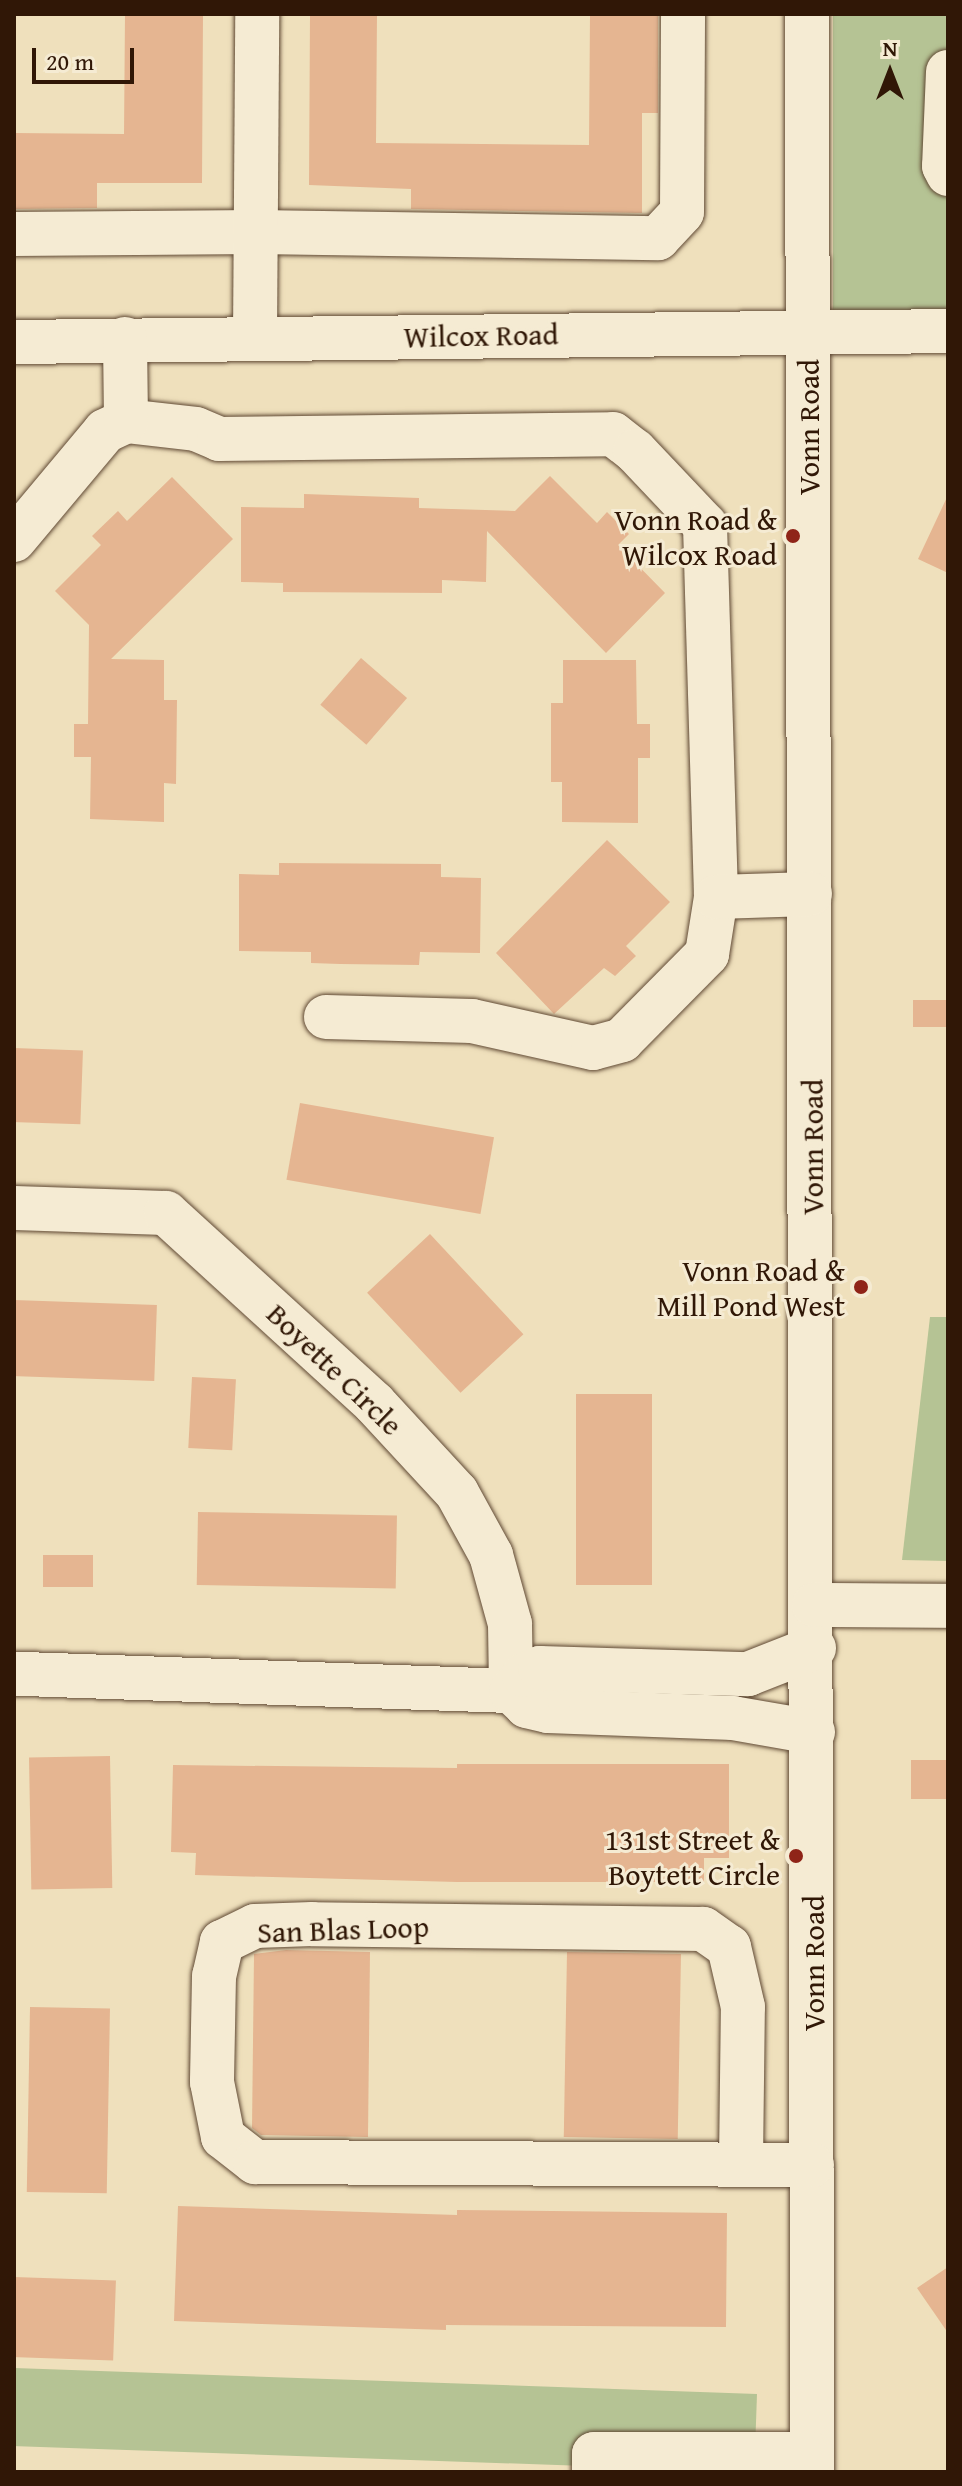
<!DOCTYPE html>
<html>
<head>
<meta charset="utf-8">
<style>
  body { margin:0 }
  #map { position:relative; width:962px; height:2486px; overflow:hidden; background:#efe0bc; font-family:"Gentium Book Plus",serif }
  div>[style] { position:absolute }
  .green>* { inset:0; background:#b5c394; transform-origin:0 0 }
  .building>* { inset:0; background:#e5b591; transform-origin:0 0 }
  .roads { filter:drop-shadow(0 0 2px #604934) drop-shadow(0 0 2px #604934) }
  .minor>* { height:44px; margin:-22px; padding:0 22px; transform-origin:22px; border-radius:22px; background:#f5ebd3 }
  .dots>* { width:22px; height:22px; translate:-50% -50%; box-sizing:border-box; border:4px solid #f5ebd3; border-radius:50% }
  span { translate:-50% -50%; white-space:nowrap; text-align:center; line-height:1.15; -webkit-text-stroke:6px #f5ebd3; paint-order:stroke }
  .street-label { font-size:30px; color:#301706 }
  .poi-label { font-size:30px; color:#301706 }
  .right { translate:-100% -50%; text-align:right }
  .frame { position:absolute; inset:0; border:16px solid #301706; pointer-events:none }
  .north { position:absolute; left:850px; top:32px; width:80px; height:80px; -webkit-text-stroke:6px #f5ebd3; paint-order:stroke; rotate:0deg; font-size:22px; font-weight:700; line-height:32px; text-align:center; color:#301706 }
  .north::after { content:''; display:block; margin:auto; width:28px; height:36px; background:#301706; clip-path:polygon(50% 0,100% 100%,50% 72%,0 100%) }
  .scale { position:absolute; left:32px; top:48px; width:102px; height:36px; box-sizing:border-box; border:4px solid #301706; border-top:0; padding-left:10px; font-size:24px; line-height:28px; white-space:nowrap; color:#301706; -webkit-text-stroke:6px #f5ebd3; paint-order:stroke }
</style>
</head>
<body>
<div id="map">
  <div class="green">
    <div style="left:833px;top:14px;width:115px;height:297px"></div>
    <div style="clip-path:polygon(930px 1317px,948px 1317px,948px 1561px,902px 1560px)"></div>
    <div style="left:757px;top:2394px;width:78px;height:743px;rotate:92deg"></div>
  </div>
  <div class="building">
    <div style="clip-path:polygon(125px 14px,203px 14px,202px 183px,97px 183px,97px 208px,14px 209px,14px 133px,124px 134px)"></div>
    <div style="clip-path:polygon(310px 14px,377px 14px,376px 143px,589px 145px,590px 14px,658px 14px,658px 113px,642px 113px,642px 213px,411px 209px,411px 189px,309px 185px)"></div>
    <div style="clip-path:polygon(550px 476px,597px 523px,607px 512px,629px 534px,618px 545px,665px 593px,606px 653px,487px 531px,486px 582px,442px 580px,442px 593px,283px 592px,283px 583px,241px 582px,241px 507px,304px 508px,304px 494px,419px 498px,419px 508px,515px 511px)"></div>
    <div style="clip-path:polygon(172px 477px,233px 539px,111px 659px,164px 660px,164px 700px,177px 700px,176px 784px,164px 783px,164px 822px,90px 819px,91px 757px,74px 757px,74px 724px,88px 724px,89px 625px,55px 591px,101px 545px,92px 536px,118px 511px,127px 521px)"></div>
    <div style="clip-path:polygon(948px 495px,948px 573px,918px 559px)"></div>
    <div style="left:361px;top:658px;width:61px;height:62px;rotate:41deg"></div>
    <div style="clip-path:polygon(563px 660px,636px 660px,637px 724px,650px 724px,650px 758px,638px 758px,638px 823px,562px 822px,562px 782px,551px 782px,551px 703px,563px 703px)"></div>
    <div style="clip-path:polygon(607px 840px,670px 902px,626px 946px,636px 956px,615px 976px,604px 968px,554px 1014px,496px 953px)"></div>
    <div style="clip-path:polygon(279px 863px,441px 864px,441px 877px,481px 878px,480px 953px,420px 952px,419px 965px,340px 964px,311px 963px,311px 952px,239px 951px,239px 874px,279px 875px)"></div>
    <div style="left:913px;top:1000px;width:35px;height:27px"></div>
    <div style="left:14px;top:1048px;width:69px;height:74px;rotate:2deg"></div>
    <div style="left:300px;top:1103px;width:197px;height:78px;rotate:10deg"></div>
    <div style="left:430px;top:1234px;width:137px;height:86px;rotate:47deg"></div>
    <div style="left:14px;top:1300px;width:143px;height:76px;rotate:2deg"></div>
    <div style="left:192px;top:1377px;width:44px;height:71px;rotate:3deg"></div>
    <div style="left:576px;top:1394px;width:76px;height:191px"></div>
    <div style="left:198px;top:1512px;width:199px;height:73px;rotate:1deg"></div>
    <div style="left:43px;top:1555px;width:50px;height:32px"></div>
    <div style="left:110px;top:1756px;width:132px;height:81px;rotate:89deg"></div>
    <div style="left:911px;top:1760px;width:37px;height:39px"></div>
    <div style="clip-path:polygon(457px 1764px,729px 1764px,729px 1858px,704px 1858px,704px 1882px,457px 1882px,195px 1875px,196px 1853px,171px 1852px,173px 1765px,457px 1768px)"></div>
    <div style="clip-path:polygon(286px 1950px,370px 1952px,368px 2137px,261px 2135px,252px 2128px,254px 1954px)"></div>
    <div style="left:567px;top:1952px;width:114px;height:185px;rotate:1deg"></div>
    <div style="left:30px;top:2007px;width:80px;height:185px;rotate:1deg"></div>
    <div style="clip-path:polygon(178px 2206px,457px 2215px,457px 2210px,727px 2213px,726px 2327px,446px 2325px,446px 2330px,174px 2321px)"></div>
    <div style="clip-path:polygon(948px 2267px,948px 2333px,917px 2288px)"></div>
    <div style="left:14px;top:2277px;width:102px;height:80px;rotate:2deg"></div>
  </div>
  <div class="roads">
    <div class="minor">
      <div style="left:807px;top:14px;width:2458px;rotate:89.88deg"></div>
      <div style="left:948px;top:72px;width:94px;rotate:92.4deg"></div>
      <div style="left:944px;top:166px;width:9px;rotate:63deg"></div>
      <div style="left:14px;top:234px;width:243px;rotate:-0.5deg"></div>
      <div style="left:257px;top:232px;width:401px;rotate:0.9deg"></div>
      <div style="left:658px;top:238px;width:35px;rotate:-47deg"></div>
      <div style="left:682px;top:212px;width:198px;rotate:-89.7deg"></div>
      <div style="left:255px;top:338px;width:324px;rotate:-89.6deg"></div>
      <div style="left:14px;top:342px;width:934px;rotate:-0.67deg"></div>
      <div style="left:126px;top:421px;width:70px;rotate:6.5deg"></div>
      <div style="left:196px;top:429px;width:25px;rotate:23deg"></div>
      <div style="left:219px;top:439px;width:394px;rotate:-0.7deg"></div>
      <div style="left:613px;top:434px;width:28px;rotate:38deg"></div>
      <div style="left:635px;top:451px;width:102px;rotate:46.6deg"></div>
      <div style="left:705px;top:525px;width:372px;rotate:88.3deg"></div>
      <div style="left:14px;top:540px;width:142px;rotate:-50.1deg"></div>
      <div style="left:105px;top:431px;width:23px;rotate:-25deg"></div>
      <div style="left:126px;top:421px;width:82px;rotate:-90.7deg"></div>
      <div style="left:326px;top:1017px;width:146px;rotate:1.6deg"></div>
      <div style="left:472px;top:1021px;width:124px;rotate:12.6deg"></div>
      <div style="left:593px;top:1048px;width:30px;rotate:-15deg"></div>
      <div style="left:622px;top:1040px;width:121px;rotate:-45.3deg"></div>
      <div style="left:707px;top:954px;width:58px;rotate:-81deg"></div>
      <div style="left:716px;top:897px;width:94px;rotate:-1.8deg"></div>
      <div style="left:14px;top:1208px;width:152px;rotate:1.9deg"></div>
      <div style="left:166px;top:1213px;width:282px;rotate:42.4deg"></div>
      <div style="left:374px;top:1403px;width:122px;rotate:47.3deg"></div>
      <div style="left:457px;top:1493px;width:71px;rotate:61.3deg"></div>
      <div style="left:491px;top:1555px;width:72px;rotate:74.6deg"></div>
      <div style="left:510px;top:1624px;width:67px;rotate:89.1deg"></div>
      <div style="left:511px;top:1691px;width:497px;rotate:-178deg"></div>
      <div style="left:814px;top:1605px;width:134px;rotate:0.4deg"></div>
      <div style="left:813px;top:1732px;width:81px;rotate:-170.1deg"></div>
      <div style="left:733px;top:1718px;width:185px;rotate:-177.8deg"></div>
      <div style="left:548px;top:1711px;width:22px;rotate:-167deg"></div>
      <div style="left:527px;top:1706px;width:22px;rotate:-137deg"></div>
      <div style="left:511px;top:1691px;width:21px;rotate:-51deg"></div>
      <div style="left:524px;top:1675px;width:17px;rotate:-24deg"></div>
      <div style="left:540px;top:1668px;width:208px;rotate:1.7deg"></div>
      <div style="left:748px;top:1674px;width:71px;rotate:-21.5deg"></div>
      <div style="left:741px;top:2162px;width:155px;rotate:-89.3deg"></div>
      <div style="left:743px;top:2007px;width:62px;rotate:-103.1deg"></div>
      <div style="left:729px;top:1947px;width:32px;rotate:-145deg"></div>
      <div style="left:703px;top:1929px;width:391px;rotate:-179.3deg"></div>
      <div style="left:312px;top:1924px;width:57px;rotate:178deg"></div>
      <div style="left:255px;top:1926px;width:37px;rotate:154deg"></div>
      <div style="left:222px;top:1942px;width:35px;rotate:103deg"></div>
      <div style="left:214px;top:1976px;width:106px;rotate:91.1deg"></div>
      <div style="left:212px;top:2082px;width:56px;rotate:78.7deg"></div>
      <div style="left:223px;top:2137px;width:41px;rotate:38deg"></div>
      <div style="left:255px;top:2162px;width:557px;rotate:0.31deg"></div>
      <div style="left:594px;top:2472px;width:18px;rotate:-90deg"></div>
      <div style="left:594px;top:2454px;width:218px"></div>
    </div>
  </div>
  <div class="dots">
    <div style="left:793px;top:536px;background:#8f2418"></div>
    <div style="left:861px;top:1287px;background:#8f2418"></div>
    <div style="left:796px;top:1856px;background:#8f2418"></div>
  </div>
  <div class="street-label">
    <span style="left:481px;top:335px;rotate:-1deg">Wilcox Road</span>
    <span style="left:808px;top:427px;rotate:-90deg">Vonn Road</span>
    <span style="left:812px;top:1147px;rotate:-90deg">Vonn Road</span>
    <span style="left:335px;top:1369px;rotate:44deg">Boyette Circle</span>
    <span style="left:343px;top:1929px;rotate:-2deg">San Blas Loop</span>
    <span style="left:813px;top:1963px;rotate:-90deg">Vonn Road</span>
  </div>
  <div class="poi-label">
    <span class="right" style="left:777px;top:536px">Vonn Road &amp;<br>Wilcox Road</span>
    <span class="right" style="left:845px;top:1287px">Vonn Road &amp;<br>Mill Pond West</span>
    <span class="right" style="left:780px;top:1856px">131st Street &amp;<br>Boytett Circle</span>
  </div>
  <div class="frame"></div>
  <div class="north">N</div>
  <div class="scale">20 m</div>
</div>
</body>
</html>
